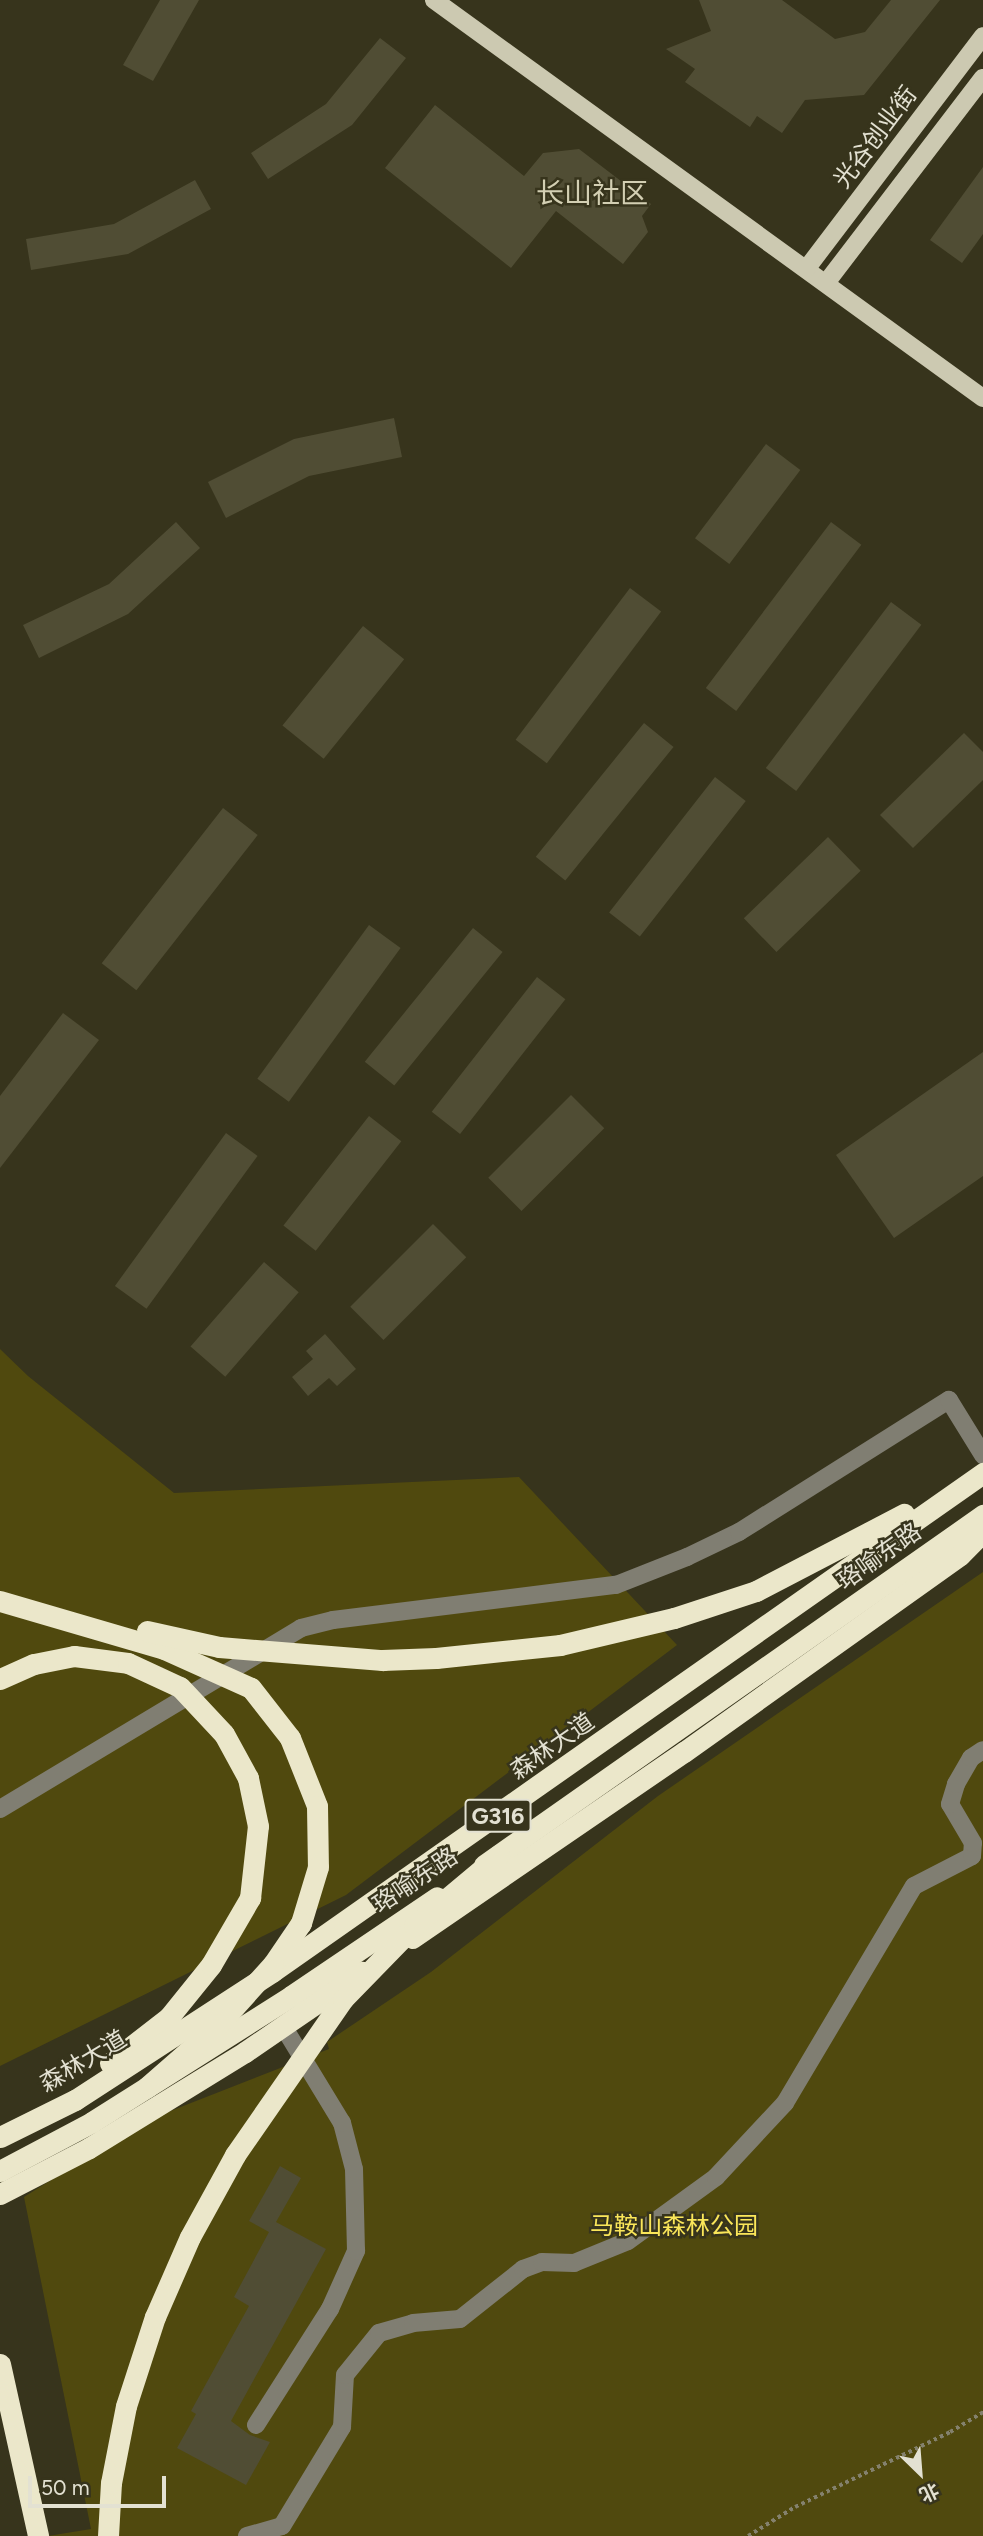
<!DOCTYPE html>
<html>
<head>
<meta charset="utf-8">
<style>
  body { margin:0 }
  #map { position:relative; width:983px; height:2536px; overflow:hidden; background:#37341c; font-family:Figtree,"Noto Sans SC",sans-serif }
  div>[style] { position:absolute }
  .green>* { inset:0; background:#50490e }
  .building>* { inset:0; background:#504d34; transform-origin:0 0 }
  .path>* { height:3.5px; margin-top:-1.75px; transform-origin:0; background:repeating-linear-gradient(90deg,#84816d 0 3.5px,transparent 0 7px) }
  .minor>* { height:18px; margin:-9px; padding:0 9px; transform-origin:9px; border-radius:9px; background:#807e72 }
  .major>* { height:18px; margin:-9px; padding:0 9px; transform-origin:9px; border-radius:9px; background:#ccc9b1 }
  .highway>* { height:21px; margin:-10.5px; padding:0 10.5px; transform-origin:10.5px; border-radius:10.5px; background:#ebe7ca }
  .highway-bridge>* { height:21px; margin:-10.5px; padding:0 10.5px; transform-origin:10.5px; border-radius:10.5px; background:#ebe7ca }
  span { translate:-50% -50%; white-space:nowrap; text-align:center; line-height:1.15; -webkit-text-stroke:5px #37341c; paint-order:stroke }
  .shield-label span { padding:2px 5px; background:#37341c; border:2px solid; border-radius:5px; -webkit-text-stroke-width:0 }
  .shield-label { font-size:23px; color:#e3e1d2; font-weight:700 }
  .street-label { font-size:24px; color:#e3e1d2 }
  .park-label { font-size:24px; color:#fae659 }
  .quarter-label { font-size:28px; color:#d3cfb3 }
  .north { position:absolute; left:885px; top:2438px; width:70px; height:70px; -webkit-text-stroke:5px #37341c; paint-order:stroke; rotate:155deg; font-size:19px; font-weight:700; line-height:28px; text-align:center; color:#e3e1d2 }
  .north::after { content:''; display:block; margin:auto; width:24px; height:32px; background:#e3e1d2; clip-path:polygon(50% 0,100% 100%,50% 72%,0 100%) }
  .scale { position:absolute; left:28px; top:2476px; width:138px; height:32px; box-sizing:border-box; border:4px solid #e3e1d2; border-top:0; padding-left:9px; font-size:21px; line-height:24px; white-space:nowrap; color:#e3e1d2; -webkit-text-stroke:5px #37341c; paint-order:stroke }
</style>
</head>
<body>
<div id="map">
  <div class="green">
    <div style="clip-path:polygon(0 1349px,28px 1376px,174px 1493px,519px 1477px,677px 1645px,346px 1895px,0 2066px)"></div>
    <div style="clip-path:polygon(983px 1572px,983px 2536px,48px 2536px,91px 2529px,24px 2197px,145px 2121px,329px 2049px,327px 2042px,431px 1972px,658px 1796px)"></div>
  </div>
  <div class="building">
    <div style="clip-path:polygon(160px 0,199px 0,153px 81px,123px 65px)"></div>
    <div style="clip-path:polygon(699px 0,782px 0,835px 39px,865px 32px,891px 0,940px 0,864px 95px,805px 100px,782px 133px,757px 116px,750px 127px,685px 82px,695px 69px,666px 49px,711px 31px)"></div>
    <div style="clip-path:polygon(380px 38px,406px 58px,352px 125px,268px 179px,251px 153px,326px 104px)"></div>
    <div style="clip-path:polygon(435px 105px,524px 176px,543px 153px,579px 149px,651px 204px,642px 216px,648px 232px,623px 264px,556px 211px,511px 268px,385px 168px)"></div>
    <div style="clip-path:polygon(983px 167px,983px 234px,962px 263px,930px 240px)"></div>
    <div style="clip-path:polygon(195px 180px,211px 209px,128px 254px,31px 270px,26px 239px,114px 224px)"></div>
    <div style="clip-path:polygon(394px 418px,402px 457px,309px 476px,226px 518px,208px 482px,294px 439px)"></div>
    <div style="left:766px;top:444px;width:43px;height:118px;rotate:37deg"></div>
    <div style="clip-path:polygon(176px 522px,200px 548px,128px 614px,39px 658px,23px 625px,109px 584px)"></div>
    <div style="left:831px;top:522px;width:38px;height:208px;rotate:37deg"></div>
    <div style="left:630px;top:588px;width:39px;height:190px;rotate:37deg"></div>
    <div style="left:891px;top:602px;width:38px;height:208px;rotate:37deg"></div>
    <div style="left:363px;top:626px;width:53px;height:128px;rotate:39deg"></div>
    <div style="left:644px;top:723px;width:38px;height:172px;rotate:39deg"></div>
    <div style="clip-path:polygon(964px 733px,983px 752px,983px 780px,913px 848px,880px 815px)"></div>
    <div style="left:715px;top:777px;width:39px;height:172px;rotate:38deg"></div>
    <div style="left:223px;top:808px;width:44px;height:197px;rotate:38deg"></div>
    <div style="left:828px;top:837px;width:47px;height:117px;rotate:46deg"></div>
    <div style="left:369px;top:925px;width:39px;height:190px;rotate:36deg"></div>
    <div style="left:473px;top:928px;width:38px;height:172px;rotate:39deg"></div>
    <div style="left:537px;top:977px;width:36px;height:171px;rotate:38deg"></div>
    <div style="clip-path:polygon(63px 1013px,99px 1040px,0 1168px,0 1096px)"></div>
    <div style="clip-path:polygon(983px 1052px,983px 1176px,894px 1238px,836px 1155px)"></div>
    <div style="left:571px;top:1095px;width:47px;height:117px;rotate:45deg"></div>
    <div style="left:369px;top:1116px;width:41px;height:139px;rotate:38deg"></div>
    <div style="left:226px;top:1133px;width:39px;height:189px;rotate:36deg"></div>
    <div style="left:433px;top:1224px;width:47px;height:117px;rotate:45deg"></div>
    <div style="left:264px;top:1262px;width:46px;height:112px;rotate:41deg"></div>
    <div style="clip-path:polygon(325px 1334px,356px 1369px,337px 1386px,329px 1378px,308px 1396px,292px 1377px,313px 1359px,306px 1351px)"></div>
    <div style="clip-path:polygon(280px 2166px,301px 2178px,276px 2222px,326px 2249px,231px 2421px,250px 2435px,270px 2442px,246px 2485px,177px 2448px,196px 2414px,191px 2411px,249px 2306px,234px 2297px,269px 2232px,249px 2221px)"></div>
  </div>
  <div class="path">
    <div style="left:748px;top:2536px;width:55px;rotate:-31.7deg"></div>
    <div style="left:795px;top:2507px;width:172px;rotate:-25.8deg"></div>
    <div style="left:950px;top:2432px;width:39px;rotate:-31deg"></div>
  </div>
  <div class="minor">
    <div style="left:0;top:1809px;width:351px;rotate:-31deg"></div>
    <div style="left:301px;top:1628px;width:33px;rotate:-14deg"></div>
    <div style="left:333px;top:1620px;width:285px;rotate:-7.1deg"></div>
    <div style="left:616px;top:1585px;width:76px;rotate:-21.5deg"></div>
    <div style="left:687px;top:1557px;width:58px;rotate:-25.7deg"></div>
    <div style="left:739px;top:1532px;width:248px;rotate:-32.2deg"></div>
    <div style="left:949px;top:1400px;width:65px;rotate:58.3deg"></div>
    <div style="left:256px;top:2425px;width:138px;rotate:-57.5deg"></div>
    <div style="left:330px;top:2309px;width:64px;rotate:-65.9deg"></div>
    <div style="left:356px;top:2251px;width:82px;rotate:-91.4deg"></div>
    <div style="left:354px;top:2169px;width:48px;rotate:-104.6deg"></div>
    <div style="left:342px;top:2123px;width:114px;rotate:-121.3deg"></div>
    <div style="left:247px;top:2536px;width:36px;rotate:-16deg"></div>
    <div style="left:282px;top:2526px;width:116px;rotate:-58.8deg"></div>
    <div style="left:342px;top:2427px;width:52px;rotate:-86.7deg"></div>
    <div style="left:345px;top:2375px;width:54px;rotate:-51deg"></div>
    <div style="left:379px;top:2333px;width:35px;rotate:-16deg"></div>
    <div style="left:413px;top:2323px;width:47px;rotate:-4.9deg"></div>
    <div style="left:460px;top:2319px;width:80px;rotate:-38.4deg"></div>
    <div style="left:523px;top:2269px;width:20px;rotate:-20deg"></div>
    <div style="left:542px;top:2262px;width:32px;rotate:2deg"></div>
    <div style="left:574px;top:2263px;width:58px;rotate:-22.2deg"></div>
    <div style="left:628px;top:2241px;width:109px;rotate:-36deg"></div>
    <div style="left:716px;top:2177px;width:101px;rotate:-47deg"></div>
    <div style="left:785px;top:2103px;width:252px;rotate:-59.3deg"></div>
    <div style="left:914px;top:1886px;width:65px;rotate:-27.3deg"></div>
    <div style="left:972px;top:1856px;width:13px;rotate:-86deg"></div>
    <div style="left:973px;top:1843px;width:45px;rotate:-120.5deg"></div>
    <div style="left:950px;top:1804px;width:21px;rotate:-73deg"></div>
    <div style="left:956px;top:1784px;width:30px;rotate:-60deg"></div>
    <div style="left:971px;top:1758px;width:14px;rotate:-34deg"></div>
  </div>
  <div class="major">
    <div style="left:434px;top:0;width:678px;rotate:35.94deg"></div>
    <div style="left:807px;top:268px;width:291px;rotate:-52.8deg"></div>
    <div style="left:826px;top:283px;width:258px;rotate:-52.6deg"></div>
  </div>
  <div class="highway">
    <div style="left:436px;top:1658px;width:125px;rotate:-6deg"></div>
    <div style="left:560px;top:1645px;width:117px;rotate:-13.3deg"></div>
    <div style="left:674px;top:1618px;width:86px;rotate:-18.2deg"></div>
    <div style="left:756px;top:1591px;width:167px;rotate:-27.5deg"></div>
    <div style="left:484px;top:1865px;width:610px;rotate:-35.05deg"></div>
    <div style="left:412px;top:1938px;width:330px;rotate:-34.4deg"></div>
    <div style="left:684px;top:1752px;width:339px;rotate:-35.5deg"></div>
    <div style="left:960px;top:1555px;width:33px;rotate:-45deg"></div>
    <div style="left:110px;top:2063px;width:75px;rotate:-37.9deg"></div>
    <div style="left:169px;top:2017px;width:67px;rotate:-51.1deg"></div>
    <div style="left:211px;top:1965px;width:78px;rotate:-59.8deg"></div>
    <div style="left:250px;top:1898px;width:72px;rotate:-83.7deg"></div>
    <div style="left:258px;top:1826px;width:49px;rotate:-101.8deg"></div>
    <div style="left:0;top:2137px;width:84px;rotate:-26.3deg"></div>
    <div style="left:75px;top:2100px;width:235px;rotate:-33deg"></div>
    <div style="left:272px;top:1972px;width:869px;rotate:-35.06deg"></div>
    <div style="left:0;top:2171px;width:104px;rotate:-28deg"></div>
    <div style="left:92px;top:2122px;width:236px;rotate:-32.3deg"></div>
    <div style="left:291px;top:1996px;width:176px;rotate:-34.1deg"></div>
    <div style="left:0;top:2194px;width:100px;rotate:-27.3deg"></div>
    <div style="left:89px;top:2148px;width:183px;rotate:-31.6deg"></div>
    <div style="left:245px;top:2052px;width:142px;rotate:-34.4deg"></div>
    <div style="left:0;top:2364px;width:176px;rotate:77.5deg"></div>
  </div>
  <div class="highway-bridge">
    <div style="left:0;top:1601px;width:171px;rotate:16.3deg"></div>
    <div style="left:164px;top:1649px;width:95px;rotate:24.1deg"></div>
    <div style="left:251px;top:1688px;width:63px;rotate:52deg"></div>
    <div style="left:290px;top:1738px;width:73px;rotate:68.3deg"></div>
    <div style="left:317px;top:1806px;width:61px;rotate:89.1deg"></div>
    <div style="left:318px;top:1867px;width:59px;rotate:106.9deg"></div>
    <div style="left:301px;top:1923px;width:50px;rotate:124.3deg"></div>
    <div style="left:273px;top:1964px;width:81px;rotate:132deg"></div>
    <div style="left:219px;top:2024px;width:96px;rotate:138.8deg"></div>
    <div style="left:147px;top:1631px;width:74px;rotate:12.5deg"></div>
    <div style="left:219px;top:1647px;width:164px;rotate:4.6deg"></div>
    <div style="left:382px;top:1660px;width:54px;rotate:-2.1deg"></div>
    <div style="left:0;top:1679px;width:37px;rotate:-24deg"></div>
    <div style="left:34px;top:1664px;width:41px;rotate:-11.3deg"></div>
    <div style="left:74px;top:1656px;width:54px;rotate:7.4deg"></div>
    <div style="left:128px;top:1663px;width:57px;rotate:24.8deg"></div>
    <div style="left:180px;top:1687px;width:64px;rotate:46.9deg"></div>
    <div style="left:224px;top:1734px;width:50px;rotate:61.4deg"></div>
    <div style="left:108px;top:2536px;width:53px;rotate:-86.8deg"></div>
    <div style="left:111px;top:2483px;width:78px;rotate:-79deg"></div>
    <div style="left:126px;top:2406px;width:94px;rotate:-72deg"></div>
    <div style="left:155px;top:2317px;width:87px;rotate:-66.4deg"></div>
    <div style="left:190px;top:2237px;width:94px;rotate:-61.2deg"></div>
    <div style="left:235px;top:2155px;width:190px;rotate:-55.3deg"></div>
    <div style="left:343px;top:1999px;width:102px;rotate:-45.8deg"></div>
    <div style="left:414px;top:1926px;width:111px;rotate:-39.9deg"></div>
  </div>
  <div class="shield-label">
    <span style="left:498px;top:1816px">G316</span>
  </div>
  <div class="street-label">
    <span style="left:875px;top:137px;rotate:-53deg">光谷创业街</span>
    <span style="left:879px;top:1556px;rotate:-35deg">珞喻东路</span>
    <span style="left:552px;top:1746px;rotate:-35deg">森林大道</span>
    <span style="left:415px;top:1880px;rotate:-34deg">珞喻东路</span>
    <span style="left:83px;top:2061px;rotate:-31deg">森林大道</span>
  </div>
  <div class="park-label">
    <span style="left:674px;top:2226px">马鞍山森林公园</span>
  </div>
  <div class="quarter-label">
    <span style="left:592px;top:193px">长山社区</span>
  </div>
  <div class="north">北</div>
  <div class="scale">50 m</div>
</div>
</body>
</html>
